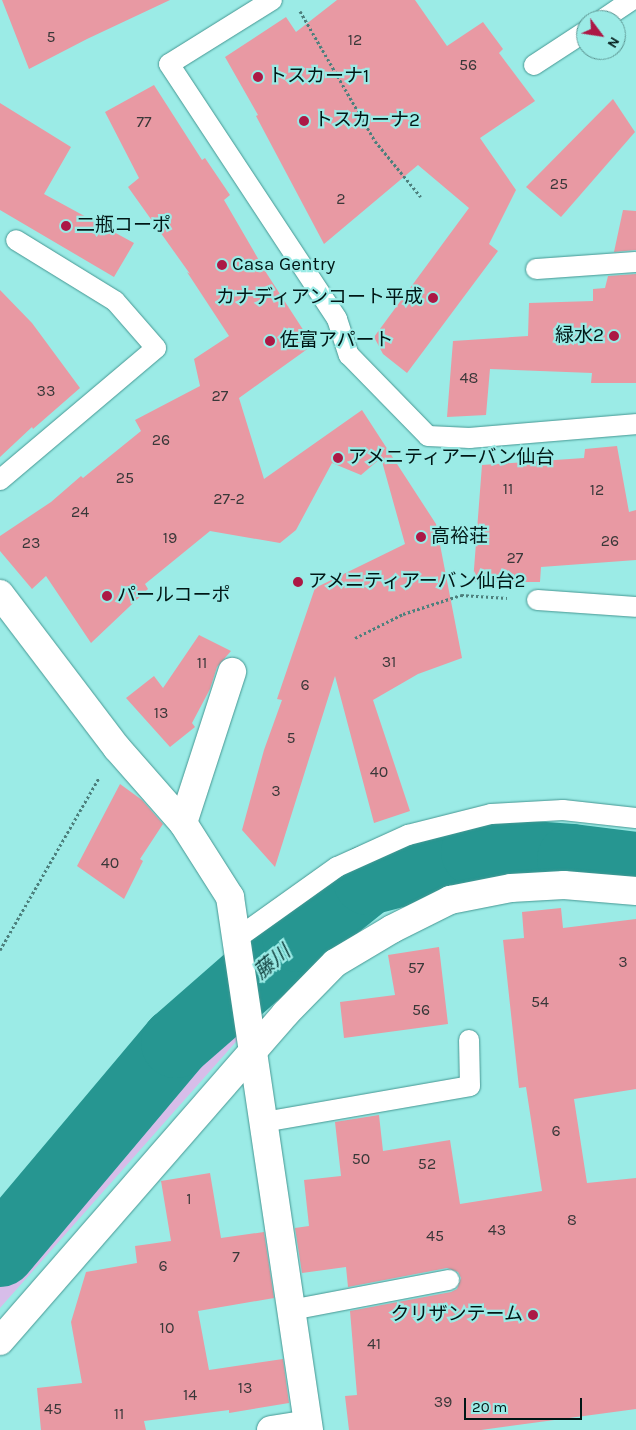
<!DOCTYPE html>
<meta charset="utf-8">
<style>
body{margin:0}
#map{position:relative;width:636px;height:1430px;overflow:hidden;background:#9bebe6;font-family:Karla,"Noto Sans JP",sans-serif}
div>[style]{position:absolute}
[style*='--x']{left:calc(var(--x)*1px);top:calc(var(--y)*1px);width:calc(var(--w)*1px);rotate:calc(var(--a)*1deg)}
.green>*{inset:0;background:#d7bde9}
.river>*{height:70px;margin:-35px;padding:0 35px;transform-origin:35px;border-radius:35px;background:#269691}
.building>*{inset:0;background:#e899a3}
.path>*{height:3px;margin-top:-1.5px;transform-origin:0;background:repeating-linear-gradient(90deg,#4d807d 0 2.5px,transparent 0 5px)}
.roads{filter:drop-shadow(0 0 1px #469793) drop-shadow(0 0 1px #469793)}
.service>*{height:20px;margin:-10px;padding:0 10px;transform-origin:10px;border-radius:10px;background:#fff}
.minor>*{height:28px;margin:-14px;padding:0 14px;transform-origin:14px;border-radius:14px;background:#fff}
.dots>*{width:14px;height:14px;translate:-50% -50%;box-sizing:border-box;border:2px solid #9bebe6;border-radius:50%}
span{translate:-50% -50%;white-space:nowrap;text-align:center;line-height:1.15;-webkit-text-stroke:4.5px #9bebe6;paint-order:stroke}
.number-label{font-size:16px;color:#3a3839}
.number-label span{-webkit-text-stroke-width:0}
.poi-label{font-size:19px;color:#001716}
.left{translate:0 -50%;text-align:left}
.right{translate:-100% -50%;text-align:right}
.water-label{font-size:20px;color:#11413f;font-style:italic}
.north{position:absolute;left:576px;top:10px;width:50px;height:50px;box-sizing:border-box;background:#9bebe6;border:1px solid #5d9693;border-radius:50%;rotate:121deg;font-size:14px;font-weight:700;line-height:20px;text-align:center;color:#001716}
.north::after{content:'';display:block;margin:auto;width:18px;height:22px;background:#ac1845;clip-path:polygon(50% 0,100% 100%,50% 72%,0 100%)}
.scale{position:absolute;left:464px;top:1398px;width:118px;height:22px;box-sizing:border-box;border:2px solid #001716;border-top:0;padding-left:6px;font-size:15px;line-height:18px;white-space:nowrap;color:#001716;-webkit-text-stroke:4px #9bebe6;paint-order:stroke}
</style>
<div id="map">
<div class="green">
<i style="clip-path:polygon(234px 1000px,242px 1035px,0 1308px,0 1266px)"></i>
</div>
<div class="river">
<i style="--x:0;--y:1252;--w:273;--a:-49.9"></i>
<i style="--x:176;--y:1043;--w:161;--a:-41.2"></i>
<i style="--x:297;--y:937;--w:91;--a:-38.8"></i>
<i style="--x:368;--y:880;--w:112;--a:-14.5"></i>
<i style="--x:476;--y:852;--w:96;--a:4.2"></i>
<i style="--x:572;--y:859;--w:64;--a:7.1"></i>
</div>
<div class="building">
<i style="clip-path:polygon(2px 0,170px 0,87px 39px,29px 69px)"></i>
<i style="clip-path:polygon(337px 0,415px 0,447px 46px,483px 22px,503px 49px,499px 53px,535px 101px,480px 138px,516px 190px,489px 244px,498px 251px,407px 373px,383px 354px,374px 337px,469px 208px,418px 165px,324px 244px,256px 116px,258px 115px,225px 57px,286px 17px,296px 32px)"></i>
<i style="clip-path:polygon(154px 85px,202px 160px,205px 158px,230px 195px,224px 200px,267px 274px,313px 345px,239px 398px,264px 479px,362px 410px,436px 524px,462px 658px,418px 674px,373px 700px,410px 811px,374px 823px,335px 676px,275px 867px,242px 830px,264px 750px,282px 700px,277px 699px,315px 588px,405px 544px,381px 458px,361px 475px,332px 463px,296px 530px,280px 543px,210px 531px,145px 584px,148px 589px,91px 643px,46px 576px,32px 589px,0 551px,0 536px,51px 502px,81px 476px,83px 478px,141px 431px,135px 420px,200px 386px,194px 359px,229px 336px,187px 272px,190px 274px,128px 187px,139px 178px,105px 112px)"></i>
<i style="clip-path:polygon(613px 99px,635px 132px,561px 217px,526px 187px)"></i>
<i style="clip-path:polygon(0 103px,71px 147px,44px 194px,134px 243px,114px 277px,0 210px)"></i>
<i style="clip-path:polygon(623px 210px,636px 211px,636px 250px,614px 252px)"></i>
<i style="clip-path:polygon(636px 274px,636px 383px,591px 383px,592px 373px,490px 369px,486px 415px,447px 417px,453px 341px,528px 336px,529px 303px,593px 301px,593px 289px,605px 288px,608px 276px)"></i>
<i style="clip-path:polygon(0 290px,32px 323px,80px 388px,33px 429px,32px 427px,0 457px)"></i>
<i style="clip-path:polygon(617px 446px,629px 512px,636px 510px,636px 560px,541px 567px,540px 582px,473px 582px,482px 465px,584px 458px,585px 449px)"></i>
<i style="clip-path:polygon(199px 635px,231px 651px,217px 667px,210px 689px,192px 723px,195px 727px,170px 747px,126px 698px,154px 676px,163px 688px)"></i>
<i style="clip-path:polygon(120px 784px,142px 800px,163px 824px,140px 859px,143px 861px,124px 899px,77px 866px)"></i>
<i style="clip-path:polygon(561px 908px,563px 928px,636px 919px,636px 1089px,574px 1099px,587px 1183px,636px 1178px,636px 1409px,481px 1430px,349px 1430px,345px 1396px,357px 1395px,350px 1311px,451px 1292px,457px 1289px,461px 1278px,458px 1272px,447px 1268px,348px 1287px,346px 1267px,302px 1273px,295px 1228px,309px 1226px,304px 1180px,341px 1176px,335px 1122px,379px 1115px,383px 1151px,450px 1140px,460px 1204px,542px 1191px,526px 1087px,519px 1088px,503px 940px,524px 938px,522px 912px)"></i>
<i style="clip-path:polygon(439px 947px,448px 1024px,344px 1038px,340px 1002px,395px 995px,388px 955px)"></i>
<i style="clip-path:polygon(210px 1173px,221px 1238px,264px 1232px,274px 1298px,198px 1311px,209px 1370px,283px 1359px,289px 1403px,229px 1413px,229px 1410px,144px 1421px,146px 1430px,41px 1430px,37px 1388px,82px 1383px,71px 1322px,86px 1272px,137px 1263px,135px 1246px,171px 1241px,161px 1181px)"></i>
</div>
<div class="path">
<i style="--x:300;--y:11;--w:150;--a:60"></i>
<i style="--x:375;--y:141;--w:72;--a:50.6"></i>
<i style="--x:355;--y:638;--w:54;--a:-26.6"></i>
<i style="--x:403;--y:614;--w:61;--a:-18.1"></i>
<i style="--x:461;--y:595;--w:46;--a:3.7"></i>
<i style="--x:0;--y:950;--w:198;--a:-60.1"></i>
</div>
<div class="roads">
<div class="service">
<i style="--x:272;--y:0;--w:121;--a:148.1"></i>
<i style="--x:169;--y:64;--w:305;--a:56.6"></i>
<i style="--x:337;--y:319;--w:38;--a:72"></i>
<i style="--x:349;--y:355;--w:113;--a:45.7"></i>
<i style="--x:428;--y:436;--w:42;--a:2.7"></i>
<i style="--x:470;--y:438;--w:167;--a:-4.8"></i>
<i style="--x:602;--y:20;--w:36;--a:-34"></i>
<i style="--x:534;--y:65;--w:62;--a:-33.2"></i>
<i style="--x:536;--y:269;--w:100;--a:-4"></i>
<i style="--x:0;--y:480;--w:204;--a:-40.2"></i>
<i style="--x:156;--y:348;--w:62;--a:-131.1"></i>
<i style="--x:115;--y:301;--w:116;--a:-148.4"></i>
<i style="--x:537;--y:600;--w:99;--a:4"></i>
<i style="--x:236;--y:939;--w:124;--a:-35.5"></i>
<i style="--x:337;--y:867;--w:78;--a:-24.3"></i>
<i style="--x:408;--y:835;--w:86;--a:-14.2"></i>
<i style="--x:491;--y:814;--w:72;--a:-3.2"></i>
<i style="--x:563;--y:810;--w:73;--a:6.3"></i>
<i style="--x:264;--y:1122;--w:209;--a:-9.9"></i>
<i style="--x:470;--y:1086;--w:46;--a:-91.2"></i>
<i style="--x:291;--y:1310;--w:161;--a:-10.8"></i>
</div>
<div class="minor">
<i style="--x:0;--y:594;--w:193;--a:52.8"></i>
<i style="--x:117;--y:748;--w:100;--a:48.7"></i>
<i style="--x:183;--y:823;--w:88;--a:57.6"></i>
<i style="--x:230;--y:897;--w:539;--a:81.57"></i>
<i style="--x:183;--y:823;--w:159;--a:-72"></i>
<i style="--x:0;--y:1341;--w:434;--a:-48.9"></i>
<i style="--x:285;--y:1014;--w:71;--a:-45.6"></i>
<i style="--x:335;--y:963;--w:66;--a:-30.8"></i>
<i style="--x:392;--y:929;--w:65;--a:-26.6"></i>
<i style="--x:450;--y:900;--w:62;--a:-11.1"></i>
<i style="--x:511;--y:888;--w:53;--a:-3.2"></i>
<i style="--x:564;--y:885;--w:72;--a:4.8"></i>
<i style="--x:271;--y:1430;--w:37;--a:-9"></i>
</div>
</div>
<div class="dots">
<i style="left:258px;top:77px;background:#ac1845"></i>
<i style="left:304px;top:121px;background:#ac1845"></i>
<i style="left:66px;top:226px;background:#ac1845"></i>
<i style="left:222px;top:265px;background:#ac1845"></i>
<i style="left:433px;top:298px;background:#ac1845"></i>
<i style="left:614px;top:336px;background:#ac1845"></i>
<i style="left:270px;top:341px;background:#ac1845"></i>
<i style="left:338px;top:458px;background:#ac1845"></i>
<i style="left:421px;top:537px;background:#ac1845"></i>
<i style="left:298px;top:582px;background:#ac1845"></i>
<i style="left:107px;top:596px;background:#ac1845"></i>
<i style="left:533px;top:1315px;background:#ac1845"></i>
</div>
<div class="number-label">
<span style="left:51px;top:37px">5</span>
<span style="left:355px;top:40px">12</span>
<span style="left:468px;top:65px">56</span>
<span style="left:144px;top:122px">77</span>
<span style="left:559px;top:184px">25</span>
<span style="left:341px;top:199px">2</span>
<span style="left:469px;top:378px">48</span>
<span style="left:46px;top:391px">33</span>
<span style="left:220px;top:396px">27</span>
<span style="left:161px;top:440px">26</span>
<span style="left:125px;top:478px">25</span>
<span style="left:508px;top:489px">11</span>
<span style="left:597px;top:490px">12</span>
<span style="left:229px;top:499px">27-2</span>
<span style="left:80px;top:512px">24</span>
<span style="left:170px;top:538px">19</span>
<span style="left:610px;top:541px">26</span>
<span style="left:31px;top:543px">23</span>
<span style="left:515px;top:558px">27</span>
<span style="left:389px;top:662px">31</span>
<span style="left:202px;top:663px">11</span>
<span style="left:305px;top:685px">6</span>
<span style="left:161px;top:713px">13</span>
<span style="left:291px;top:738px">5</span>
<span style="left:379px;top:772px">40</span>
<span style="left:276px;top:791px">3</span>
<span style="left:110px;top:863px">40</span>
<span style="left:623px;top:962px">3</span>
<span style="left:416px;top:968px">57</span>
<span style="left:540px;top:1002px">54</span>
<span style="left:421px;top:1010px">56</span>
<span style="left:556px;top:1131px">6</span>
<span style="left:361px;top:1159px">50</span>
<span style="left:427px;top:1164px">52</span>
<span style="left:189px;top:1199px">1</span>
<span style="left:572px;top:1220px">8</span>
<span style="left:497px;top:1230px">43</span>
<span style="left:435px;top:1236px">45</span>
<span style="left:236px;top:1257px">7</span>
<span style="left:163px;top:1266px">6</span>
<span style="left:167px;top:1328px">10</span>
<span style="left:374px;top:1344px">41</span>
<span style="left:245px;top:1388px">13</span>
<span style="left:190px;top:1395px">14</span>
<span style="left:443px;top:1402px">39</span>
<span style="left:53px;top:1409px">45</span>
<span style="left:119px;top:1414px">11</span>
</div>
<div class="poi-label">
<span class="left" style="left:268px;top:77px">トスカーナ1</span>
<span class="left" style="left:314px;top:121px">トスカーナ2</span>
<span class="left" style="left:76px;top:226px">二瓶コーポ</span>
<span class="left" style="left:232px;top:265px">Casa Gentry</span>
<span class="right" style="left:423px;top:298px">カナディアンコート平成</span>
<span class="right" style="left:604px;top:336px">緑水2</span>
<span class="left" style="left:280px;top:341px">佐富アパート</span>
<span class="left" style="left:348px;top:458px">アメニティアーバン仙台</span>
<span class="left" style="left:431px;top:537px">高裕荘</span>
<span class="left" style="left:308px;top:582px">アメニティアーバン仙台2</span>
<span class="left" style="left:117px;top:596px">パールコーポ</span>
<span class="right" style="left:523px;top:1315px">クリザンテーム</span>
</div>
<div class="water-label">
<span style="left:272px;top:962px;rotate:-40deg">藤川</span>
</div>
<div class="north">N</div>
<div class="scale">20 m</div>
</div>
